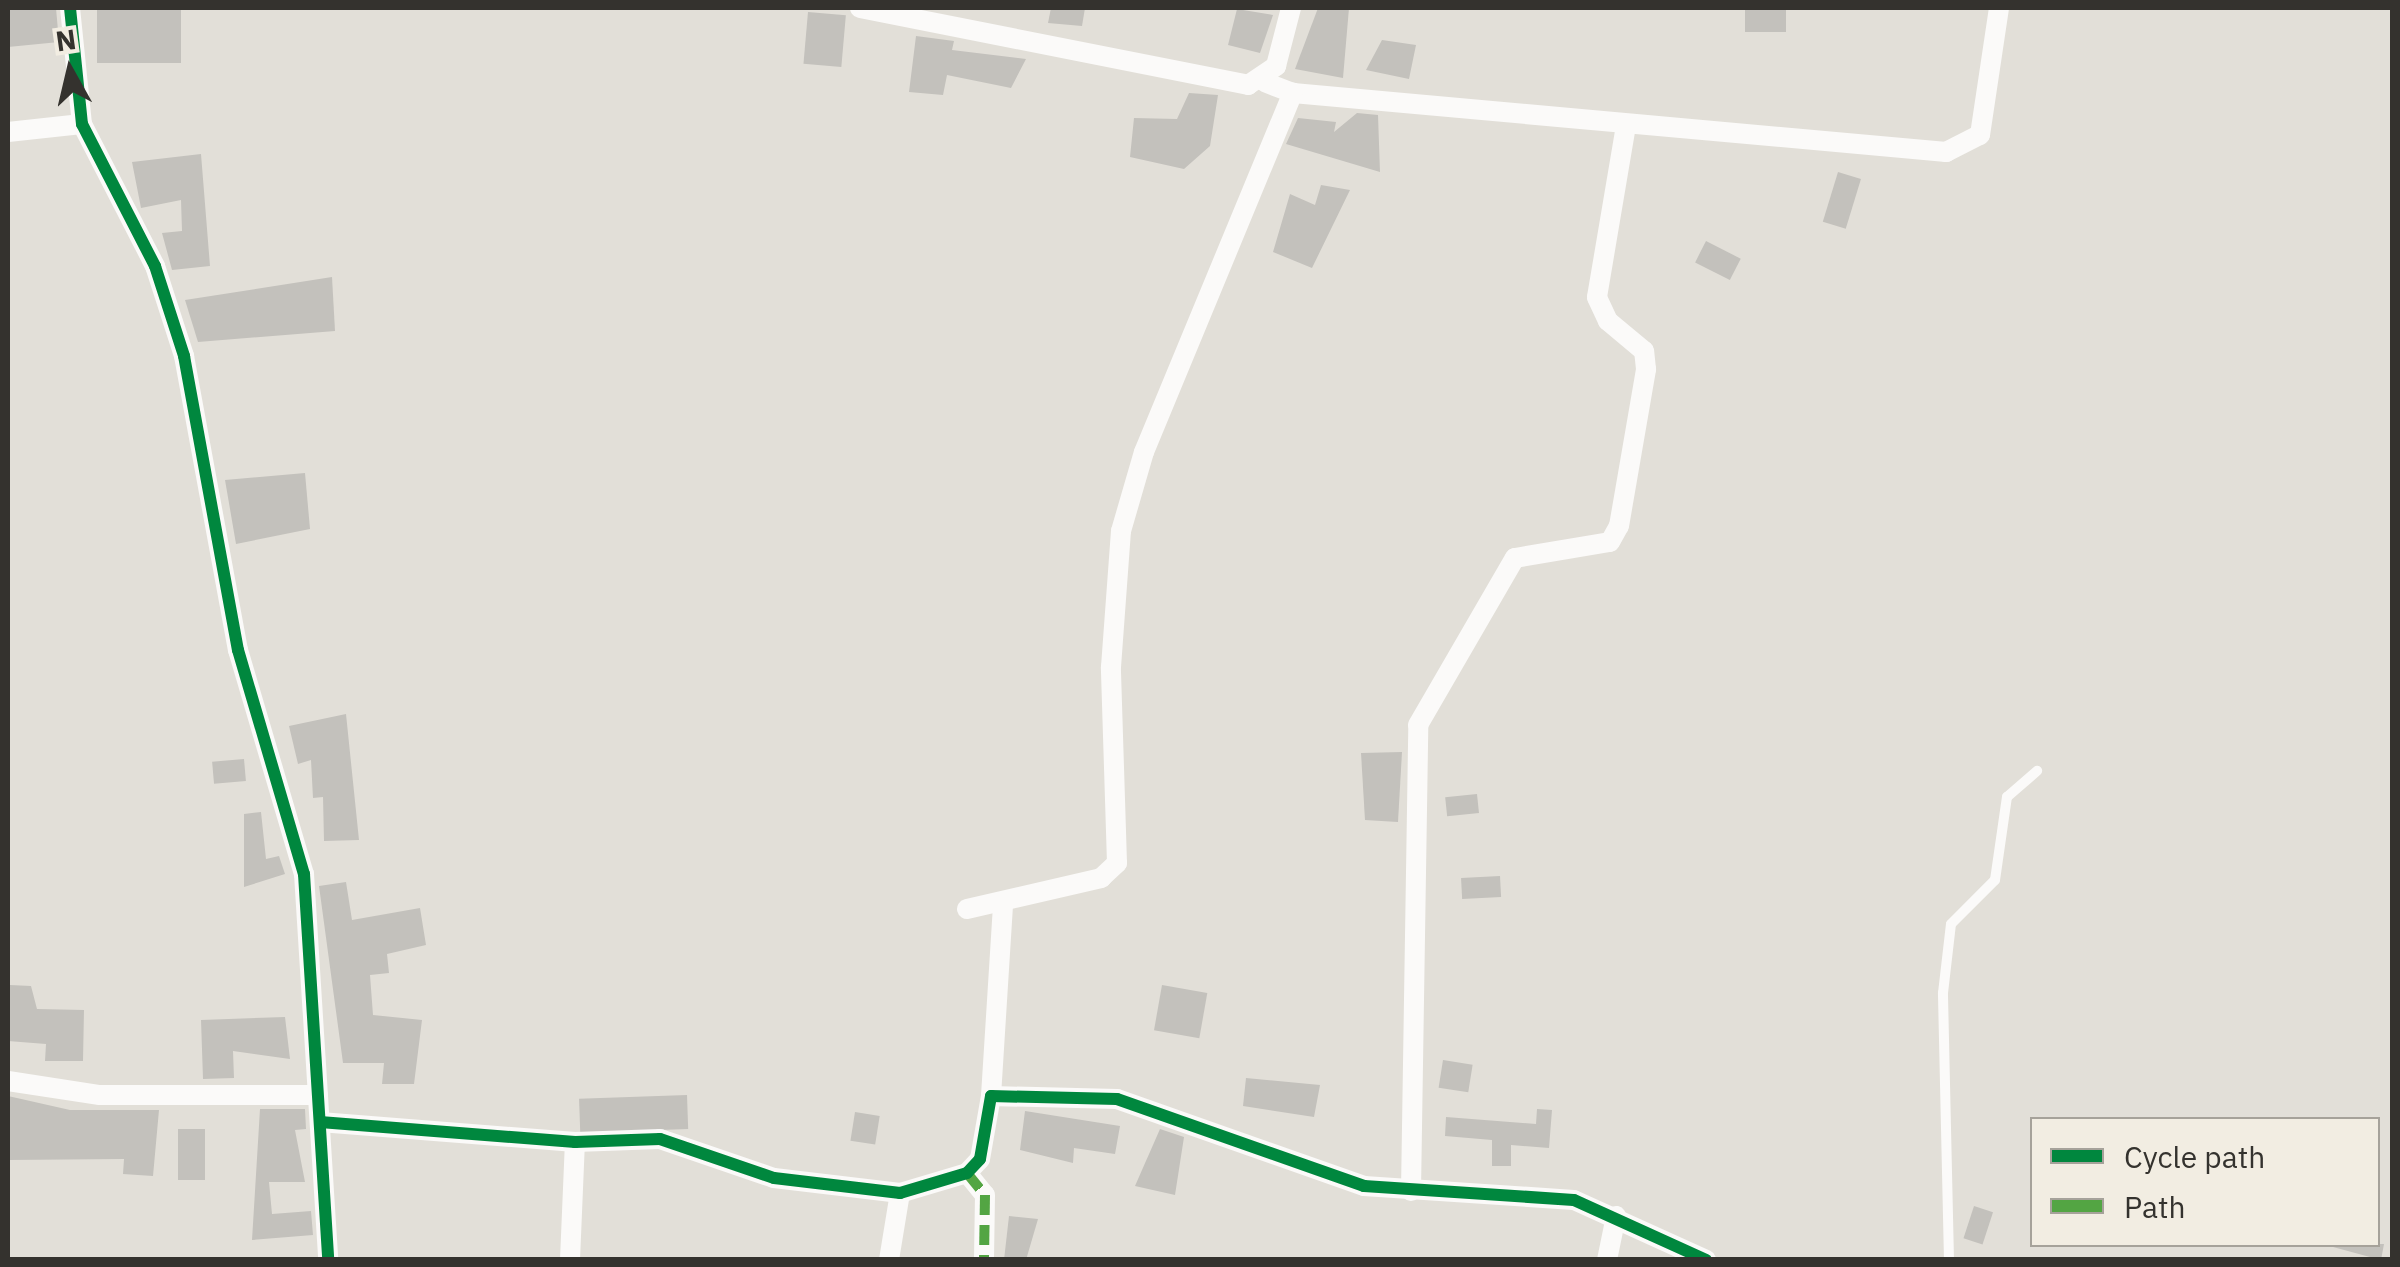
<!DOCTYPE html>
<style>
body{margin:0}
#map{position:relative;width:2400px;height:1267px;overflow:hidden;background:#e2dfd8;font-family:"IBM Plex Sans",sans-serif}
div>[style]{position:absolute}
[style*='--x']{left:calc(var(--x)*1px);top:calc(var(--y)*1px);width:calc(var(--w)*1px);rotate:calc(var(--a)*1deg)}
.building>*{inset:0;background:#c3c1bc;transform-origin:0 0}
.service>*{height:10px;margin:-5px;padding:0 5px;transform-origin:5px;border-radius:5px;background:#fbfaf9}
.minor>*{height:20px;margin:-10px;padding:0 10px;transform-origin:10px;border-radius:10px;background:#fbfaf9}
.quiet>*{height:10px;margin-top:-5px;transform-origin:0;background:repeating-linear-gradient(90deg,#53a543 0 20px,transparent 0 30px)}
.cycleway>*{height:12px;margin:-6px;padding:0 6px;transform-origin:6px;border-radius:6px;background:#00873e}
span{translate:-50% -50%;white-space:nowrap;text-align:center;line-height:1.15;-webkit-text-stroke:8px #f2ede2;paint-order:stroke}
.frame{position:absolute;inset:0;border:10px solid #34322e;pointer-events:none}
.legend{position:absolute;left:2030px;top:1117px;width:350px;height:130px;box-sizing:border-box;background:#f2ede2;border:2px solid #a6a29a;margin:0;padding:12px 18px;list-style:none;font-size:30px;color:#34322e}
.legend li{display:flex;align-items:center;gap:20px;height:50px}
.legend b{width:50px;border:2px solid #a6a29a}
.north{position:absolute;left:20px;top:20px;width:100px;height:100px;-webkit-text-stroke:8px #f2ede2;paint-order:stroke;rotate:352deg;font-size:28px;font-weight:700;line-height:40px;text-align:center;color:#34322e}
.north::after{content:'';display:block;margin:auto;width:35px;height:45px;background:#34322e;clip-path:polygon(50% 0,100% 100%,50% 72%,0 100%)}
</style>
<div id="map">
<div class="building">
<i style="clip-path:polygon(8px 8px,56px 8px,59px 42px,8px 47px)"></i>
<i style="left:97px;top:8px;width:84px;height:55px"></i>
<i style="clip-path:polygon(1051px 8px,1085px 8px,1082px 26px,1048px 23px)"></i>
<i style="clip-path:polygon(1318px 8px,1349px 8px,1343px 78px,1295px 69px)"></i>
<i style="left:1745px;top:8px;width:41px;height:24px"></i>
<i style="clip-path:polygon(1237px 9px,1273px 15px,1260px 53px,1228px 45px)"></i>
<i style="left:808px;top:12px;width:38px;height:52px;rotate:5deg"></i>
<i style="clip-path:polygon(916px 36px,954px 41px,952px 50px,1026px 59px,1011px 88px,947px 75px,943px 95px,909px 92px)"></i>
<i style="clip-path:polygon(1382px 40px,1416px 45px,1409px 79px,1366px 70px)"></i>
<i style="clip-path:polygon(1189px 93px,1218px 95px,1210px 146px,1184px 169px,1130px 157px,1134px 118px,1177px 119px)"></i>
<i style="clip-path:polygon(1357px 113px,1378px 115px,1380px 172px,1286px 144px,1298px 118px,1336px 122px,1334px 132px)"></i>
<i style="clip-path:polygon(201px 154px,210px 266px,172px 270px,162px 233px,182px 231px,181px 200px,141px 208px,132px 162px)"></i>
<i style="left:1838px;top:172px;width:24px;height:52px;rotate:17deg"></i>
<i style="clip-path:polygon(1321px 185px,1350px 190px,1312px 268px,1273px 252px,1290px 194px,1315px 205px)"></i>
<i style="left:1706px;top:241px;width:39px;height:24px;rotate:27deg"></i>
<i style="clip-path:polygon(332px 277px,335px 331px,198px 342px,185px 300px)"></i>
<i style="clip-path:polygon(305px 473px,310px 529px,236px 544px,225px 480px)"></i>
<i style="clip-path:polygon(346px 714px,359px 840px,324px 841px,323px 797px,313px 798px,311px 760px,298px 764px,289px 726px)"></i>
<i style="clip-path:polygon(1402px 752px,1398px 822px,1365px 820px,1361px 753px)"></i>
<i style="left:244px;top:759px;width:22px;height:32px;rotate:85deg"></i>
<i style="left:1477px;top:794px;width:19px;height:32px;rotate:84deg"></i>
<i style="clip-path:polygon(261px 812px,266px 859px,279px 856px,285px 874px,244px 887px,244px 814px)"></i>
<i style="left:1500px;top:876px;width:21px;height:39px;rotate:87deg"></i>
<i style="clip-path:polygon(346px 882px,352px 920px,420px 908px,426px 945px,387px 954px,389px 973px,370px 975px,373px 1015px,422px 1020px,414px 1084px,382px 1084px,384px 1063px,343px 1063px,319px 886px)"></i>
<i style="clip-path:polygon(10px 985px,31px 986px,37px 1009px,84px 1010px,83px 1061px,45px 1061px,46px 1044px,8px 1041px)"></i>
<i style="left:1162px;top:985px;width:46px;height:46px;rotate:10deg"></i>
<i style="clip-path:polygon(285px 1017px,290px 1059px,233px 1051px,234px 1078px,203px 1079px,201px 1020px)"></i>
<i style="left:1443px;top:1060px;width:30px;height:28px;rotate:9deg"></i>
<i style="clip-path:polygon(1246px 1078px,1320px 1085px,1314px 1117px,1243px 1106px)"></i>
<i style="left:687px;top:1095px;width:34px;height:108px;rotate:88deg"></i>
<i style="clip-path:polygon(8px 1096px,70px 1110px,159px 1110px,153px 1176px,123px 1174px,124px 1159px,8px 1160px)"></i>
<i style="clip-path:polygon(260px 1109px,305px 1109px,306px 1129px,295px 1130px,305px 1182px,269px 1182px,272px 1214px,311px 1211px,313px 1235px,252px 1240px)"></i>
<i style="clip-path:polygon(1537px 1109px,1552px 1110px,1549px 1148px,1511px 1145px,1511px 1166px,1492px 1166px,1492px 1140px,1445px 1136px,1446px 1117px,1536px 1124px)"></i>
<i style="clip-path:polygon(1025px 1111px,1120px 1126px,1115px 1154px,1074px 1148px,1073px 1163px,1020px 1150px)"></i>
<i style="left:855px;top:1112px;width:25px;height:29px;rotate:9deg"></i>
<i style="left:178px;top:1129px;width:27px;height:51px"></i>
<i style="clip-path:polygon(1160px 1129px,1184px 1137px,1175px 1195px,1135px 1186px)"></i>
<i style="left:1974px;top:1206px;width:20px;height:34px;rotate:18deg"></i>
<i style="clip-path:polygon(1009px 1216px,1038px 1219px,1026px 1260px,1004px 1260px)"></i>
<i style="clip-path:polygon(2322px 1244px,2384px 1244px,2381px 1260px)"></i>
</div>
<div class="service">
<i style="--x:1949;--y:1260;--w:267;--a:-91.3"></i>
<i style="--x:1943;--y:993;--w:69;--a:-83.4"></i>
<i style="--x:1951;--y:924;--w:62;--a:-45"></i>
<i style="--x:1995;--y:880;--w:84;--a:-81.8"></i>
<i style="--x:2007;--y:797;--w:40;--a:-41"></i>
</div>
<div class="minor">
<i style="--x:70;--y:8;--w:117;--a:84.1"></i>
<i style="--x:82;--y:124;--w:160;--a:62.8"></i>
<i style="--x:155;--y:266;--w:95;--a:72.1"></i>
<i style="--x:184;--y:356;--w:299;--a:79.6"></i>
<i style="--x:238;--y:650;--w:234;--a:73.6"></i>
<i style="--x:304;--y:874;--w:387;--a:86.4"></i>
<i style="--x:860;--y:8;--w:396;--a:11.2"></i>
<i style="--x:1248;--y:85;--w:34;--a:-34"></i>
<i style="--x:1276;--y:66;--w:60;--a:-75.5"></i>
<i style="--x:1293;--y:93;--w:656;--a:5.16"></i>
<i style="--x:1946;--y:152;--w:38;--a:-27"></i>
<i style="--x:1980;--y:135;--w:128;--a:-81.5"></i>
<i style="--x:8;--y:132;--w:74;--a:-6.2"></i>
<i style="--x:967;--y:909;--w:138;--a:-13"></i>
<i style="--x:1101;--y:878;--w:22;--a:-43"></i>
<i style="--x:1117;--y:863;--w:196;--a:-91.8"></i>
<i style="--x:1111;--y:667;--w:136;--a:-85.8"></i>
<i style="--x:1121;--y:531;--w:82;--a:-73.8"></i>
<i style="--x:1144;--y:452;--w:389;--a:-67.5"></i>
<i style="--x:1293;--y:93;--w:30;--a:-159"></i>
<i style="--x:8;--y:1081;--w:93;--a:8.7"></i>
<i style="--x:100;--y:1095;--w:218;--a:0"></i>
<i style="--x:991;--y:1096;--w:193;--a:-86.4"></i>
<i style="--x:320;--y:1122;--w:256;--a:4.5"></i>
<i style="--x:575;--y:1142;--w:85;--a:-2"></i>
<i style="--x:660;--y:1139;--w:120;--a:18.9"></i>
<i style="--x:774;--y:1178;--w:127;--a:6.8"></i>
<i style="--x:900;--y:1193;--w:70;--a:-16.6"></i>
<i style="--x:967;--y:1173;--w:19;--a:-47"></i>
<i style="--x:980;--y:1159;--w:64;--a:-80.1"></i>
<i style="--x:991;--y:1096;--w:126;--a:1.4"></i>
<i style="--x:1117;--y:1099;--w:262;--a:19.4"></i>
<i style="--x:1364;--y:1186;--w:210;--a:3.8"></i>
<i style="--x:1574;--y:1200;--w:145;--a:24.4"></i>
<i style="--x:967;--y:1173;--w:28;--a:51"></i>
<i style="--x:985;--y:1195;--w:65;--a:90.9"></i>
<i style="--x:1411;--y:1191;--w:466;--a:-89.1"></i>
<i style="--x:1418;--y:725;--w:193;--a:-59.9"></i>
<i style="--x:1515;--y:558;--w:96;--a:-9.6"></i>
<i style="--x:1610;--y:542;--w:18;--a:-61"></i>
<i style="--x:1619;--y:526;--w:159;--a:-80.2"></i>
<i style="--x:1646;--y:369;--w:18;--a:-96"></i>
<i style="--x:1644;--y:351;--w:47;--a:-140.2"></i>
<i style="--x:1608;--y:321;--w:26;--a:-115"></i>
<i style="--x:1597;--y:297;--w:174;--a:-80.4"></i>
<i style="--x:570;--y:1260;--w:118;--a:-87.6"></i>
<i style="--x:889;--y:1260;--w:68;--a:-80.7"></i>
<i style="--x:1607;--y:1260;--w:45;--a:-78.4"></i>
</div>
<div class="quiet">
<i style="--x:967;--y:1173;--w:28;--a:51"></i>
<i style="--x:985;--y:1195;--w:65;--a:90.9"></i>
</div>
<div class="cycleway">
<i style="--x:70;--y:8;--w:117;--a:84.1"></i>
<i style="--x:82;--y:124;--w:160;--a:62.8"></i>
<i style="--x:155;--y:266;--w:95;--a:72.1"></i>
<i style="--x:184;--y:356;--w:299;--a:79.6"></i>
<i style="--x:238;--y:650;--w:234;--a:73.6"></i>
<i style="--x:304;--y:874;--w:387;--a:86.4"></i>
<i style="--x:320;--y:1122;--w:256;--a:4.5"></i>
<i style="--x:575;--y:1142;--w:85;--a:-2"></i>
<i style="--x:660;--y:1139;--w:120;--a:18.9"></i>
<i style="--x:774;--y:1178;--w:127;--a:6.8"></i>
<i style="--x:900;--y:1193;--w:70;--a:-16.6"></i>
<i style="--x:967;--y:1173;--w:19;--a:-47"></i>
<i style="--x:980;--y:1159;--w:64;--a:-80.1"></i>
<i style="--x:991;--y:1096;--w:126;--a:1.4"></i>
<i style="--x:1117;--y:1099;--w:262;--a:19.4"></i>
<i style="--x:1364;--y:1186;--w:210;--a:3.8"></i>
<i style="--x:1574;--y:1200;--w:145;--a:24.4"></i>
</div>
<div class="frame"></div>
<ul class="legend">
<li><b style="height:12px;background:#00873e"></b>Cycle path</li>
<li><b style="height:12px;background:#53a543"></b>Path</li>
</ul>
<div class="north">N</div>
</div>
